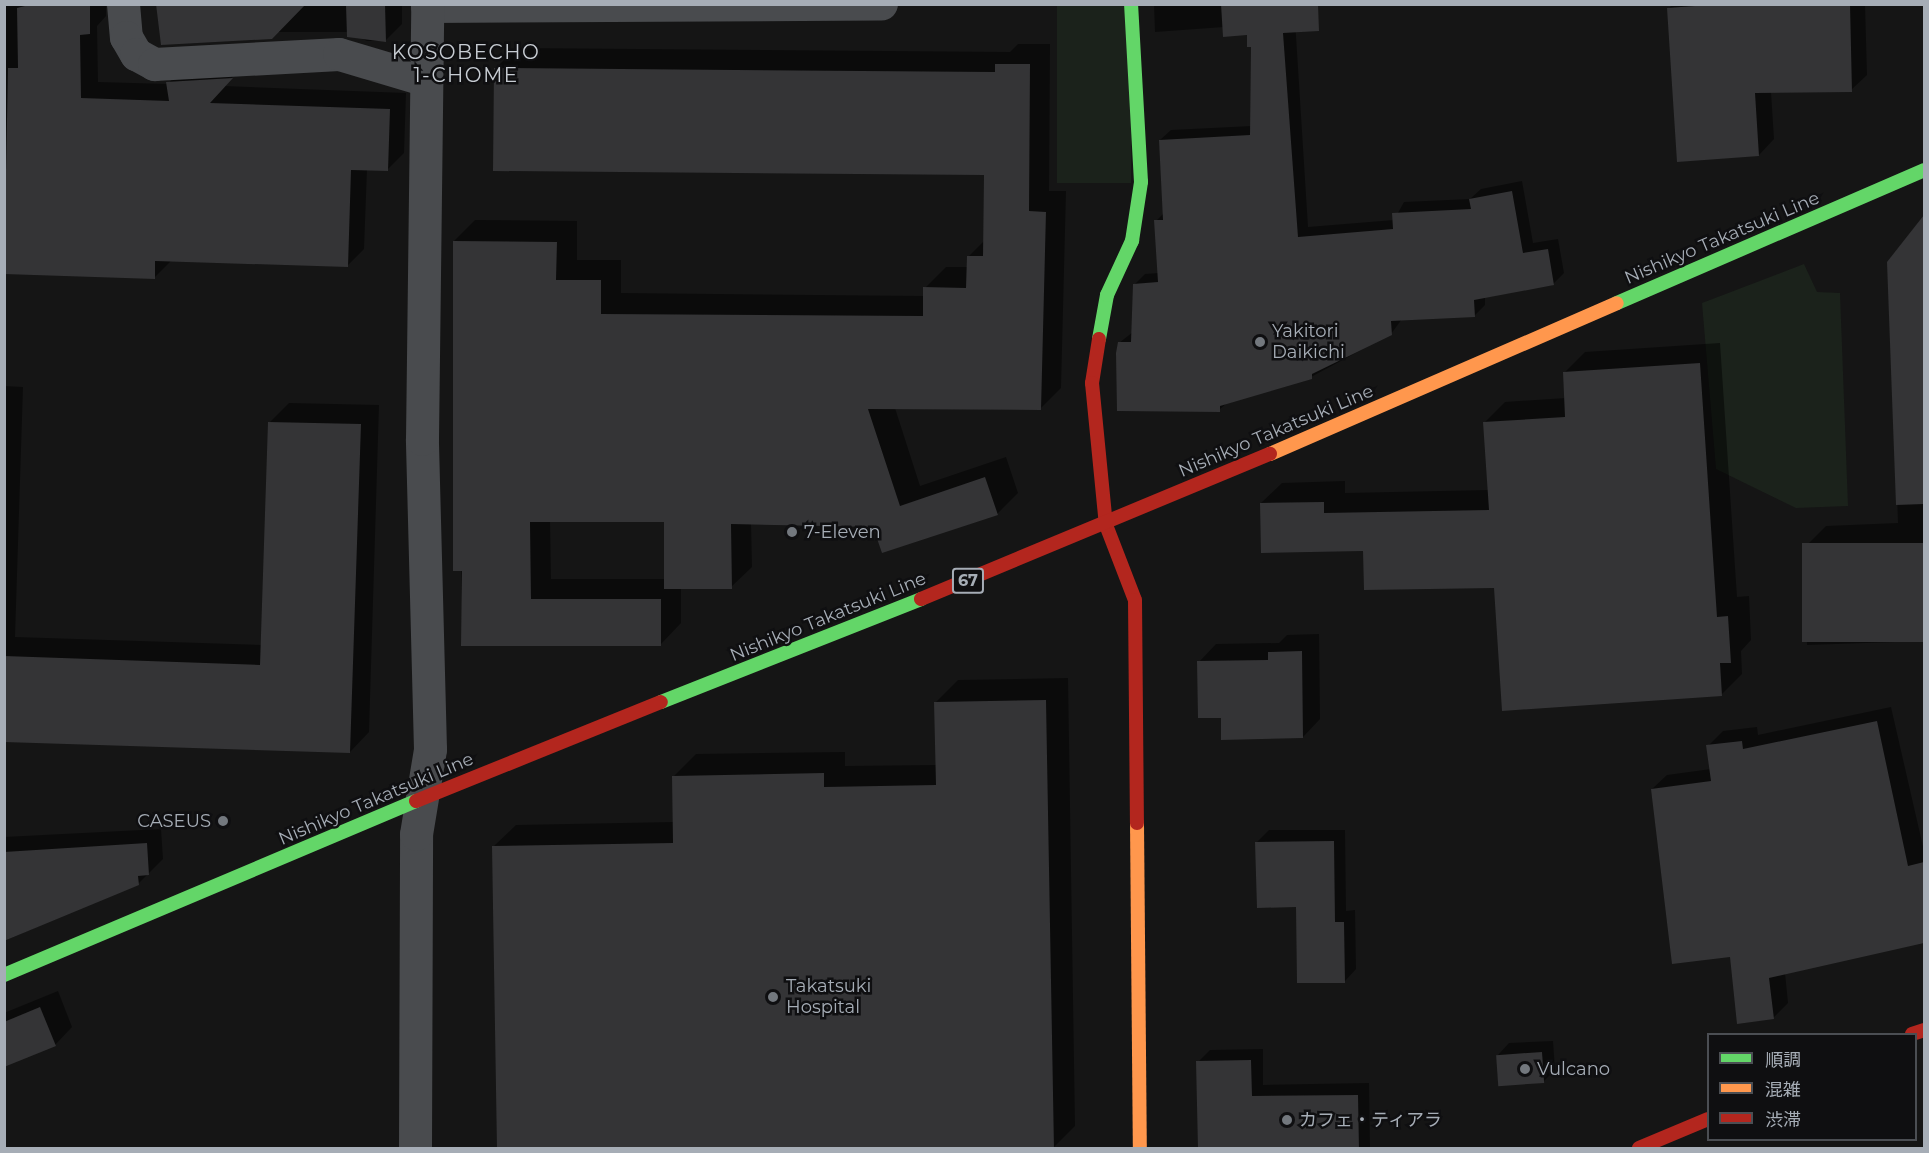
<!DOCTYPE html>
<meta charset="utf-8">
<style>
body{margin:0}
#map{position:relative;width:1929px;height:1153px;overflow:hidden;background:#151515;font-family:Montserrat,"Noto Sans JP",sans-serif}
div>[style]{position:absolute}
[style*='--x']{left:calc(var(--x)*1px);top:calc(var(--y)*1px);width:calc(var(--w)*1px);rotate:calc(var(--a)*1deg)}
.green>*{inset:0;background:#1b221b;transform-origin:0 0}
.shadow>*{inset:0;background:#0007}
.building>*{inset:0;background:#343436;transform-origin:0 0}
.street>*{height:33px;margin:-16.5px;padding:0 16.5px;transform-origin:16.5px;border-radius:16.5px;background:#494b4e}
.fast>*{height:14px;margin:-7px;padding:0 7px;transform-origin:7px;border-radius:7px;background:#63d668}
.slow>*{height:14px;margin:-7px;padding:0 7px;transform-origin:7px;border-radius:7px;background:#ff974d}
.jam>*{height:14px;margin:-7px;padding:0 7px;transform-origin:7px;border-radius:7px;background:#b3261e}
.dots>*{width:16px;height:16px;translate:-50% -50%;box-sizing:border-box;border:3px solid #0f0f11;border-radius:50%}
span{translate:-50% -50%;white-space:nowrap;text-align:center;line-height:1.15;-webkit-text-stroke:5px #0f0f11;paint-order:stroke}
.shield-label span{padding:2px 4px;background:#0f0f11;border:2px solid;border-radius:4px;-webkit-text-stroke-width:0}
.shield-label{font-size:16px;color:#a6adb6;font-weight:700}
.street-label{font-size:18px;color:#a6adb6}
.poi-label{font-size:18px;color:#a6adb6}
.left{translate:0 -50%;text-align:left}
.right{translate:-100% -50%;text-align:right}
.neighbourhood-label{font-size:20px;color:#c7ccd2;letter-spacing:1.5px}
.frame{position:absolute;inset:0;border:6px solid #a6adb6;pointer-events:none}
.legend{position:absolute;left:1707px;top:1033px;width:210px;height:108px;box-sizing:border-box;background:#0f0f11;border:2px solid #4b4e53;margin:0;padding:8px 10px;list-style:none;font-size:18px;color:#a6adb6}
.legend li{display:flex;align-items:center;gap:12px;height:30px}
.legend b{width:30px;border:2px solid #4b4e53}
</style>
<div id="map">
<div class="green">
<i style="left:1057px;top:5px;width:74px;height:178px"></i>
<i style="clip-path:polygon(1804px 264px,1817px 292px,1840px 293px,1848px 506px,1796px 508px,1716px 469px,1702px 303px)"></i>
</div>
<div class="shadow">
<i style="clip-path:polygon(4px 4px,106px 4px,106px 16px,97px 26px,98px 82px,168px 84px,184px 66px,247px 62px,224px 86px,406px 93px,404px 153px,387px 170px,367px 169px,364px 249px,347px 266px,172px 260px,154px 278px,4px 272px)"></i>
<i style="clip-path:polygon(157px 4px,402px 4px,402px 24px,385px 41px,367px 41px,347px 32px,278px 32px)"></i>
<i style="clip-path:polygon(1154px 4px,1294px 4px,1308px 227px,1394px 220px,1404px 202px,1470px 199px,1481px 189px,1522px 181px,1533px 243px,1558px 239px,1564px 273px,1553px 284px,1485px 296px,1485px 305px,1474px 316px,1402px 319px,1391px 334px,1311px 377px,1228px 402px,1219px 410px,1119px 343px,1133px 332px,1134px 285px,1145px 274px,1159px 273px,1156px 221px,1164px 213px,1160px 140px,1171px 130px,1252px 126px,1253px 45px,1248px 34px,1224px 27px,1155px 32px)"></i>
<i style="clip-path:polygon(1673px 4px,1865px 4px,1867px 75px,1851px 90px,1771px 92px,1774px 139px,1759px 155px,1668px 9px)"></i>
<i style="clip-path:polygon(evenodd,1018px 44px,1050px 44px,1049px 191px,1066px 191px,1061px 388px,1040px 409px,895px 408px,920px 486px,1006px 457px,1018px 493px,997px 514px,874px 526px,751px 523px,752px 567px,731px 587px,681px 587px,681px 623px,661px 644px,463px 644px,454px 241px,475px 220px,577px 221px,577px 260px,621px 260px,621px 293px,925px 296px,925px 288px,946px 267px,968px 267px,968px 257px,985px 240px,986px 174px,495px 69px,516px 48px,1010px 52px,1018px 44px,550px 520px,665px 520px,666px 579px,551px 579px,550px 520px)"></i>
<i style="clip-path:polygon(1924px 221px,1924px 641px,1807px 645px,1804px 548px,1826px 526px,1898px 523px,1889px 263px)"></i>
<i style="clip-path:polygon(1720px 343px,1737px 597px,1749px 596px,1751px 640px,1741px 651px,1742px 674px,1721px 695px,1495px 587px,1365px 549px,1261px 503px,1282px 483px,1345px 481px,1345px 493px,1489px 490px,1484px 423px,1505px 402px,1566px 398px,1564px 373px,1585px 352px)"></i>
<i style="clip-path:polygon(4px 386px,23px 387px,15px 637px,262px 645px,270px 422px,289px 403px,379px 405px,369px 732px,350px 752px,4px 740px)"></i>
<i style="clip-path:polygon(1319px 634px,1320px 719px,1303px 737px,1199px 662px,1216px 644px,1279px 643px,1287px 635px)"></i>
<i style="clip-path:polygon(1068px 678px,1075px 1126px,1053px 1148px,494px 846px,516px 825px,674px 822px,674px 776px,696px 754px,845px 752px,845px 766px,937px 765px,936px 702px,958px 680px)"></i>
<i style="clip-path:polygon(1891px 707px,1924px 851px,1924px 941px,1785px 973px,1788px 1003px,1773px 1018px,1731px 955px,1652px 789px,1667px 775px,1711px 769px,1708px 746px,1723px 731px,1757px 727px,1758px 735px)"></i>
<i style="clip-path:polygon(161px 829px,163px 859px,138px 884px,4px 941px,4px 837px)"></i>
<i style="clip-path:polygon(1269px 830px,1345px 830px,1346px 911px,1355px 910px,1356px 969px,1345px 981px,1257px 842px)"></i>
<i style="clip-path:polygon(58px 991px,72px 1027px,55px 1045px,4px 1065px,4px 1013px)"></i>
<i style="clip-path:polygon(1553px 1041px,1555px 1070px,1543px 1082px,1498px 1055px,1509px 1043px)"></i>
<i style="clip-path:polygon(1263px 1049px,1263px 1085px,1369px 1083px,1370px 1148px,1198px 1148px,1198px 1062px,1210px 1050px)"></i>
</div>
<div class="building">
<i style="clip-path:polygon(33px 4px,90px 4px,90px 34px,80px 35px,81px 98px,169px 101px,166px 82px,233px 78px,210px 103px,390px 109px,388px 171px,351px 170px,348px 267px,155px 261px,155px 279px,4px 274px,8px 68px,18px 68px,17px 8px)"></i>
<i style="clip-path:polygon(156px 4px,219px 6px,306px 4px,272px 39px,161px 45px)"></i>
<i style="clip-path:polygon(346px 4px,385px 4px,386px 42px,347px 37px)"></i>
<i style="clip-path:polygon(1221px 4px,1318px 4px,1319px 31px,1283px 33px,1298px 237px,1393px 229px,1392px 213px,1471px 209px,1469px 199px,1512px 191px,1523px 253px,1548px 249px,1554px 285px,1474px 300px,1475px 317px,1391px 321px,1392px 335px,1312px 374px,1312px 379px,1220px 406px,1220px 412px,1117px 411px,1116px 353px,1118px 342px,1131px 342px,1133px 284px,1158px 282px,1154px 220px,1163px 220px,1159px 140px,1250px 135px,1251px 47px,1247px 47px,1247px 35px,1223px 37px)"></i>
<i style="clip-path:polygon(1723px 4px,1850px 4px,1852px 92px,1755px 93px,1759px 156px,1677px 162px,1667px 8px)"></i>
<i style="clip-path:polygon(995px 64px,1030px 64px,1029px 211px,1046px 212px,1041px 410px,868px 409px,900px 506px,985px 477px,998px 515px,882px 553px,873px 527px,731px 524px,732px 589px,664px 589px,664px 522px,530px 522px,531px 599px,661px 599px,661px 646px,461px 646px,462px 571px,453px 571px,453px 241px,557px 242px,556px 280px,601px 280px,601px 314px,923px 316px,923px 287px,966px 288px,967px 256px,983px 256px,984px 175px,493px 171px,494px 68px,995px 72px)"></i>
<i style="clip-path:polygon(1924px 215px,1924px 504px,1896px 505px,1887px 262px)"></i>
<i style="clip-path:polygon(1700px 363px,1717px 617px,1728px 616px,1731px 663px,1720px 663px,1722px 696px,1502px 711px,1494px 588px,1364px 590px,1363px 551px,1261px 553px,1260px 503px,1324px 502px,1324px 513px,1489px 510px,1483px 422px,1565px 417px,1563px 372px)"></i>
<i style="clip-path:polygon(268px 422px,361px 424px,350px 753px,4px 742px,4px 656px,260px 665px)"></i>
<i style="left:1924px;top:543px;width:99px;height:122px;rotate:90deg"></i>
<i style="clip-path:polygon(1302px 651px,1303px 738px,1221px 740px,1221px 718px,1198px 718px,1197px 661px,1268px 660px,1268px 652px)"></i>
<i style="clip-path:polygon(1046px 700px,1054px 1149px,497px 1149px,492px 846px,673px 843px,672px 776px,824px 773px,824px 787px,936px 785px,934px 702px)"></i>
<i style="clip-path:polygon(1877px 721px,1908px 866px,1924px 862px,1924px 943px,1769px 978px,1774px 1019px,1737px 1024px,1730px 957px,1672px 964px,1651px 789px,1711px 781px,1706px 745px,1742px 741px,1743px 749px)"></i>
<i style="clip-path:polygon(1334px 841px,1335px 922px,1344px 922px,1345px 983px,1297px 983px,1296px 907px,1257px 908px,1255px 842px)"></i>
<i style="clip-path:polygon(147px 843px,149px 875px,138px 876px,139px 885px,4px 941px,4px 852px)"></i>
<i style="clip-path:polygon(40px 1007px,56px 1046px,4px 1067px,4px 1022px)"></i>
<i style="left:1542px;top:1052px;width:31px;height:46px;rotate:86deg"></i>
<i style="clip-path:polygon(1251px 1060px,1252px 1096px,1358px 1095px,1359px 1149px,1198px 1149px,1196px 1061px)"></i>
</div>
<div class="street">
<i style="--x:123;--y:4;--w:33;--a:85"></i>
<i style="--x:126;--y:37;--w:20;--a:60"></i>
<i style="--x:136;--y:54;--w:21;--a:29"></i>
<i style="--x:154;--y:64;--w:185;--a:-3.1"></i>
<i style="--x:339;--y:54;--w:91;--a:16.6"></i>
<i style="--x:427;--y:6;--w:454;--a:-0.3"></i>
<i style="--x:415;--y:1148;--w:314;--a:-89.8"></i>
<i style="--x:416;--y:834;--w:86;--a:-80.6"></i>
<i style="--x:430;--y:749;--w:310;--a:-91.5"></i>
<i style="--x:422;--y:439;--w:435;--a:-89.3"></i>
</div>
<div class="fast">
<i style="--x:1617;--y:303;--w:335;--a:-23.4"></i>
<i style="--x:1099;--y:339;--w:45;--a:-79.7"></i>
<i style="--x:1107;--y:295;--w:60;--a:-65.2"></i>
<i style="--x:1132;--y:241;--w:60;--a:-81.3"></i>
<i style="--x:1141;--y:182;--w:178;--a:-93.2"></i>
<i style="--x:661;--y:702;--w:280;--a:-21.6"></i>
<i style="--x:4;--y:975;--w:447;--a:-22.9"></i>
</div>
<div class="slow">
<i style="--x:1270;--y:454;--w:378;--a:-23.5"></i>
<i style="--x:1137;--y:823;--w:325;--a:89.5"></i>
</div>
<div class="jam">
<i style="--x:1099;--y:339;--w:45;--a:99"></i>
<i style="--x:1092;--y:383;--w:143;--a:84.4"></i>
<i style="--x:1106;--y:525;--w:80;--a:68.9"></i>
<i style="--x:1135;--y:600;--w:223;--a:89.5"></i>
<i style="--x:921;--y:599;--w:378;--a:-22.6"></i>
<i style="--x:416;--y:801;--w:264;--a:-22"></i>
<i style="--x:1912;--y:1034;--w:13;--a:-18"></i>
<i style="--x:1639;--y:1148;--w:75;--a:-22.8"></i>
</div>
<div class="dots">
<i style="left:1260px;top:342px;background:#73787e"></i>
<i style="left:792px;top:532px;background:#73787e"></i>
<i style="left:223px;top:821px;background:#73787e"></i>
<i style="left:773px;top:997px;background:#73787e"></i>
<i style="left:1525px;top:1069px;background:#73787e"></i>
<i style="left:1287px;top:1120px;background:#73787e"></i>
</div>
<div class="shield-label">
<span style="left:968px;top:581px">67</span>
</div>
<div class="street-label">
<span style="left:1722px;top:238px;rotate:-23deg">Nishikyo Takatsuki Line</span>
<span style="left:1276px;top:431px;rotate:-23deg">Nishikyo Takatsuki Line</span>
<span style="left:828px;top:617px;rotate:-22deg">Nishikyo Takatsuki Line</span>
<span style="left:376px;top:799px;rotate:-23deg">Nishikyo Takatsuki Line</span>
</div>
<div class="poi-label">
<span class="left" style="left:1272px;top:342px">Yakitori<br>Daikichi</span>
<span class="left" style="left:804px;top:532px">7-Eleven</span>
<span class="right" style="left:211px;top:821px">CASEUS</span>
<span class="left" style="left:786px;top:997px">Takatsuki<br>Hospital</span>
<span class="left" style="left:1537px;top:1069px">Vulcano</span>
<span class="left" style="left:1299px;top:1120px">カフェ・ティアラ</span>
</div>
<div class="neighbourhood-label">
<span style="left:466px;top:64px">KOSOBECHO<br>1-CHOME</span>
</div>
<div class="frame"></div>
<ul class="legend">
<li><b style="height:8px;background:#63d668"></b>順調</li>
<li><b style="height:8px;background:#ff974d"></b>混雑</li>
<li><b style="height:8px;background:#b3261e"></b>渋滞</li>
</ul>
</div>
